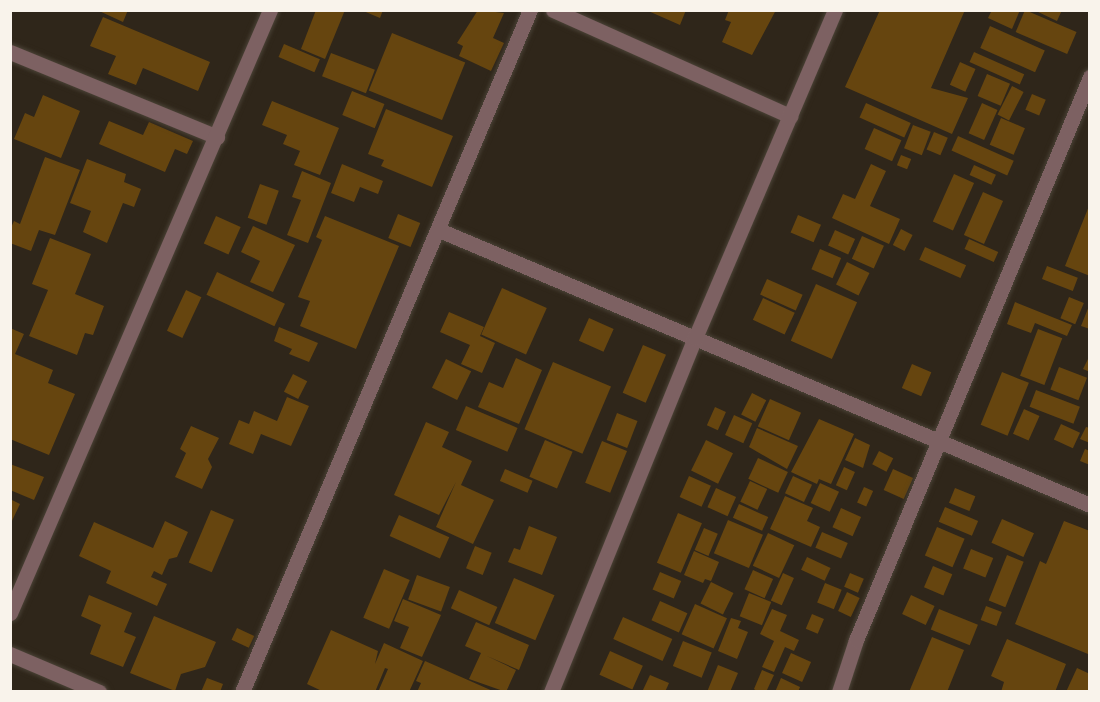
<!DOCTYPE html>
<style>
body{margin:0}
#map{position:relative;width:1100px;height:702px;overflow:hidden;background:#2f261a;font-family:"Asap Condensed",sans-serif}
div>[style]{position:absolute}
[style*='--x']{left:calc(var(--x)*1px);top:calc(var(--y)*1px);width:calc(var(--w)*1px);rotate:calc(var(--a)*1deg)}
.building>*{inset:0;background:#66450f;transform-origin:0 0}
.roads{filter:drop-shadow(0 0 2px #4b4337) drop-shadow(0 0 2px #4b4337)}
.street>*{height:15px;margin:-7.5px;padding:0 7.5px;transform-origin:7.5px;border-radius:7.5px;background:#7d6162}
span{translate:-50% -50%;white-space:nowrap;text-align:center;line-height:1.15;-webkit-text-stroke:5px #2f261a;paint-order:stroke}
.frame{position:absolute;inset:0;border:12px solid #f9f3eb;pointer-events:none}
</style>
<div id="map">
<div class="building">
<i style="clip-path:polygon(97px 10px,128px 10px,123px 22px)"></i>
<i style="clip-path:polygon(316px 10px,345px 10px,325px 59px,301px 49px)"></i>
<i style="clip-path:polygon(361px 10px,383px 10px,380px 18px)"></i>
<i style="clip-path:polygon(478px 10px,504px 13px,493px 38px,504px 43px,491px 71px,459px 56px,463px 46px,457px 43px)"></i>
<i style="clip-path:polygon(646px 10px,686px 10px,680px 25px)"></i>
<i style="clip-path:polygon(729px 10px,776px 10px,752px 55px,722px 42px,731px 22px,725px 20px)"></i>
<i style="clip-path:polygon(880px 10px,965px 10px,931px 88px,968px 98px,952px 134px,845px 87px)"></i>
<i style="clip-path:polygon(992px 10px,1020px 10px,1012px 29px,988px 18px)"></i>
<i style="left:1025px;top:10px;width:56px;height:24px;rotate:23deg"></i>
<i style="clip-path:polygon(1034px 10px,1062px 10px,1057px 21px)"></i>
<i style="clip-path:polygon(103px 17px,210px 62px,198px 91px,143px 68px,136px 85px,108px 74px,116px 56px,90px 46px)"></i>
<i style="left:990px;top:26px;width:60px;height:24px;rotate:24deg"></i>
<i style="left:392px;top:33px;width:79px;height:62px;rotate:22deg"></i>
<i style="left:284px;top:44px;width:39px;height:14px;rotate:23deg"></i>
<i style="left:974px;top:52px;width:55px;height:11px;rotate:24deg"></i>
<i style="left:331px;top:53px;width:47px;height:25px;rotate:21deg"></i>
<i style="left:960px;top:62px;width:17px;height:25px;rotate:24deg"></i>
<i style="left:987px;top:74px;width:25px;height:24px;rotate:23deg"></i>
<i style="left:1012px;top:86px;width:13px;height:32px;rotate:27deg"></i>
<i style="left:352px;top:91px;width:35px;height:26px;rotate:22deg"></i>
<i style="left:1032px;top:94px;width:15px;height:17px;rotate:23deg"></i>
<i style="clip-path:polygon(43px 95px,80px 111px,61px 158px,14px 139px,25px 113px,34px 117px)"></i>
<i style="clip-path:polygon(272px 101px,339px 128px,320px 175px,294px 165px,300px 151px,283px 144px,287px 135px,262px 125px)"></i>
<i style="left:866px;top:103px;width:49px;height:16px;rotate:24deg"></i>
<i style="left:982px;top:103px;width:17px;height:33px;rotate:24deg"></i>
<i style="clip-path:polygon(386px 109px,453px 136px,432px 187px,381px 166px,384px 160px,368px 154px)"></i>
<i style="left:1001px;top:118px;width:26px;height:29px;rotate:23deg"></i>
<i style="clip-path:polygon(109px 121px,143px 135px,149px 122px,193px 141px,187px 154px,175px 149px,165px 172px,99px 144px)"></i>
<i style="left:913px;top:125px;width:19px;height:25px;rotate:21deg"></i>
<i style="left:874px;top:128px;width:30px;height:23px;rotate:24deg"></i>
<i style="left:934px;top:132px;width:15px;height:19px;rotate:23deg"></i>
<i style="left:958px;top:136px;width:61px;height:16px;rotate:24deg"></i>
<i style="left:901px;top:155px;width:11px;height:11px;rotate:22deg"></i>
<i style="clip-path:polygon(45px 157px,80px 170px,55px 235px,39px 230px,31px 251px,10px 243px,10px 230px,14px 221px,20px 224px)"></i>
<i style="clip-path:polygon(87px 159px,126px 174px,124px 182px,141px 189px,134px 207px,123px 203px,107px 243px,83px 232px,91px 211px,70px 203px)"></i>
<i style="clip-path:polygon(342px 164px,383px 181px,378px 194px,360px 187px,354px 202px,331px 193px)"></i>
<i style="clip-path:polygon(871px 164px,886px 171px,870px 206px,900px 219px,889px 244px,832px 218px,843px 194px,855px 199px)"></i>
<i style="left:974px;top:165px;width:24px;height:11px;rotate:24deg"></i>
<i style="clip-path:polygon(302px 171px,331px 183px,308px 243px,287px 235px,301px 200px,292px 197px)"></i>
<i style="left:954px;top:174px;width:22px;height:52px;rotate:24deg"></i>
<i style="left:260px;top:184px;width:20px;height:36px;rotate:20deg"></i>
<i style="left:983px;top:192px;width:22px;height:47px;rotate:24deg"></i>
<i style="clip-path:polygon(1089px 206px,1090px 206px,1090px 276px,1065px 266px)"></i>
<i style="left:398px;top:214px;width:24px;height:26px;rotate:22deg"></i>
<i style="left:798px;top:215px;width:25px;height:19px;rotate:23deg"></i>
<i style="left:216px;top:216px;width:27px;height:30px;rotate:24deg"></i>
<i style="clip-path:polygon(325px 216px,399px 246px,356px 349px,300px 326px,310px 301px,298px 297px,322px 240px,316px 237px)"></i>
<i style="clip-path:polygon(253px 226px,295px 245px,273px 292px,250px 282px,260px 261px,241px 252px)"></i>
<i style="left:901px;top:229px;width:13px;height:18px;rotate:27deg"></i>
<i style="left:835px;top:230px;width:22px;height:17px;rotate:24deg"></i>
<i style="left:862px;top:236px;width:24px;height:25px;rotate:24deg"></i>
<i style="clip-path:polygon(50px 238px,91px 254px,75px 294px,104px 306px,93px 335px,85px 333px,77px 355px,29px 336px,48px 290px,32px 284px)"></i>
<i style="left:969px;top:239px;width:32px;height:11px;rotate:24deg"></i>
<i style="left:925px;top:247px;width:45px;height:14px;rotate:24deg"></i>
<i style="left:820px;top:249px;width:23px;height:22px;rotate:23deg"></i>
<i style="left:847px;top:262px;width:25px;height:25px;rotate:26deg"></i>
<i style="left:1047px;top:266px;width:33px;height:14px;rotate:21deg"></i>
<i style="left:217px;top:272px;width:75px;height:25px;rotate:25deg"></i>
<i style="left:767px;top:279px;width:39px;height:17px;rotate:24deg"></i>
<i style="left:816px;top:284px;width:45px;height:62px;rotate:24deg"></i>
<i style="left:502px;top:288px;width:49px;height:51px;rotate:24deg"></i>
<i style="left:186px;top:290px;width:17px;height:45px;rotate:25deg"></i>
<i style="left:1069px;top:297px;width:16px;height:23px;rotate:22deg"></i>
<i style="left:763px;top:298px;width:35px;height:24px;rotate:25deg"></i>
<i style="clip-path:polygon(1015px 302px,1072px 325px,1067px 336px,1035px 323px,1031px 333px,1007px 324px)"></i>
<i style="clip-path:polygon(1089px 306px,1090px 306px,1090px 329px,1081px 326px)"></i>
<i style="clip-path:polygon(449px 312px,484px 327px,480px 336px,495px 343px,482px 373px,461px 364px,470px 345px,440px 332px)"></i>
<i style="left:589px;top:318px;width:27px;height:25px;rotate:24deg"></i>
<i style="clip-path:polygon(279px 327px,318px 343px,309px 362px,289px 354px,292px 349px,274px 341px)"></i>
<i style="clip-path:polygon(10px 328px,24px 334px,15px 354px,53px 370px,48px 383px,75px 394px,49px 455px,10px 439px)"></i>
<i style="left:1038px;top:329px;width:26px;height:50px;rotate:21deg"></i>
<i style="left:643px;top:345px;width:25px;height:52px;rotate:23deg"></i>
<i style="clip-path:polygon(1090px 355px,1090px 372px,1083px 369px)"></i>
<i style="clip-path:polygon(516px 358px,542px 370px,519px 424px,478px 407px,489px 382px,503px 388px)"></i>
<i style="left:446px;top:359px;width:28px;height:32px;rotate:26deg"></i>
<i style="left:553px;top:362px;width:63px;height:73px;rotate:23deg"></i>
<i style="left:912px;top:364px;width:21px;height:26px;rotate:23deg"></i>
<i style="left:1059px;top:367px;width:30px;height:24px;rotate:21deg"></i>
<i style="left:1002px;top:372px;width:29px;height:57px;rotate:22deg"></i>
<i style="left:293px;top:374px;width:16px;height:20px;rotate:27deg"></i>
<i style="left:1036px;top:390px;width:47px;height:18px;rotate:21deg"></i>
<i style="left:752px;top:393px;width:16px;height:24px;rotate:27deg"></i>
<i style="clip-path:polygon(287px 397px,309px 406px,291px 446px,261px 434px,253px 454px,229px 444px,239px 420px,249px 424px,254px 411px,277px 421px)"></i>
<i style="left:770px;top:399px;width:34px;height:30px;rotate:24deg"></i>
<i style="left:466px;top:406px;width:56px;height:26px;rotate:23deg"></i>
<i style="left:715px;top:407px;width:12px;height:20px;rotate:24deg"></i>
<i style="left:1024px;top:409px;width:17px;height:27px;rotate:24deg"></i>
<i style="left:617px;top:413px;width:22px;height:29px;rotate:21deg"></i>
<i style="left:734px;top:415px;width:20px;height:22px;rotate:24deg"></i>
<i style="clip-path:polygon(819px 419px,854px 434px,831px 484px,819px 479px,817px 484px,791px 472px)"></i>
<i style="clip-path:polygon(426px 422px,449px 432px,442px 447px,472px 461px,461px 485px,494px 500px,473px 544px,436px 527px,456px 482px,439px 515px,394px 495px)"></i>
<i style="left:1061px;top:424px;width:21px;height:17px;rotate:25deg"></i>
<i style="clip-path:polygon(191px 426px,219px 438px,208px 459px,212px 467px,202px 489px,175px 477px,186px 453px,180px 449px)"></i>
<i style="clip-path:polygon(1086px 427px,1090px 428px,1090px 443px,1080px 439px)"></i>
<i style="clip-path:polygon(757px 428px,798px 446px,787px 469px,749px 447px)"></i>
<i style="clip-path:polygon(855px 438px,870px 445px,863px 468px,845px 460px)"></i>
<i style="left:545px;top:440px;width:30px;height:40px;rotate:23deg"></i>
<i style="left:706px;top:440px;width:30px;height:34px;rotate:26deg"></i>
<i style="left:602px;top:441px;width:27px;height:45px;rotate:22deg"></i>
<i style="clip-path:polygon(1085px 449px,1090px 451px,1090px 465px,1080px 461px)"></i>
<i style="left:879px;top:451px;width:16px;height:15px;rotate:27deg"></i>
<i style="left:758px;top:458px;width:33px;height:23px;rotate:25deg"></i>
<i style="clip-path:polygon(10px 464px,44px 477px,34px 500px,10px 490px)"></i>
<i style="left:844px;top:467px;width:12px;height:20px;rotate:24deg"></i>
<i style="left:505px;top:469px;width:30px;height:13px;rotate:23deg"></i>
<i style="left:893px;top:469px;width:22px;height:23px;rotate:24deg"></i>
<i style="left:689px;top:476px;width:24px;height:23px;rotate:24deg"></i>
<i style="left:793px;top:476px;width:21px;height:19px;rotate:25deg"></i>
<i style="left:750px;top:481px;width:19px;height:23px;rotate:25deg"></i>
<i style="left:820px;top:483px;width:21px;height:22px;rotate:25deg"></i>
<i style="left:864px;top:487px;width:10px;height:17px;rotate:24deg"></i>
<i style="left:716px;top:488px;width:22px;height:21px;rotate:24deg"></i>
<i style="left:955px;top:488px;width:22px;height:16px;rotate:22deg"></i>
<i style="clip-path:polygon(785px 496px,813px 508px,807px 521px,820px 527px,811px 547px,770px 529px)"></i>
<i style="clip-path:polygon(10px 499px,20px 504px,10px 525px)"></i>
<i style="left:739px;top:504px;width:32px;height:15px;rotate:24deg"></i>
<i style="left:945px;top:507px;width:36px;height:16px;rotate:23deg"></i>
<i style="left:841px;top:508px;width:22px;height:21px;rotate:24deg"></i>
<i style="left:211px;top:510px;width:25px;height:57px;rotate:23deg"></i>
<i style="left:678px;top:513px;width:26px;height:54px;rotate:23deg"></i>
<i style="left:399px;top:515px;width:55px;height:23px;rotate:24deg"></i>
<i style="left:1002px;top:519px;width:35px;height:26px;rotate:24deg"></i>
<i style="left:728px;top:520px;width:38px;height:36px;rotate:23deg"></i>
<i style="clip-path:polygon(165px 521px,188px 532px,177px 557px,169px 559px,162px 575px,154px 571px,151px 577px,167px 584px,157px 606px,106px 583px,111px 571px,79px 556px,94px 522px,153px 548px)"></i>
<i style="clip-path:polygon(1064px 521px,1090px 531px,1088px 654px,1015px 624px,1040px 561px,1046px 564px)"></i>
<i style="clip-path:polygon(529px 526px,557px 537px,542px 575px,508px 562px,514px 548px,520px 550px)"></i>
<i style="left:937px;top:527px;width:30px;height:31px;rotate:23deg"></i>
<i style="left:704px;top:528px;width:15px;height:24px;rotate:23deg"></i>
<i style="left:822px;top:532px;width:28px;height:17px;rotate:23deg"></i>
<i style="left:768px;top:533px;width:29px;height:36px;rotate:25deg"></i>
<i style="left:475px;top:546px;width:18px;height:24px;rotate:22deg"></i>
<i style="left:971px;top:549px;width:24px;height:21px;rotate:22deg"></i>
<i style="clip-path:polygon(694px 551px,719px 562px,711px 581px,705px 579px,703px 583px,684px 575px)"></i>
<i style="left:1007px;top:555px;width:18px;height:49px;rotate:22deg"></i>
<i style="left:807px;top:557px;width:26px;height:14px;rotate:25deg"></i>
<i style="left:933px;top:566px;width:21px;height:23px;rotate:23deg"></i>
<i style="left:384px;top:569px;width:28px;height:53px;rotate:23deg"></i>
<i style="left:753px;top:570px;width:22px;height:21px;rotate:24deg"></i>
<i style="left:660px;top:572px;width:23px;height:19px;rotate:23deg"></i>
<i style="left:783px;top:573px;width:12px;height:30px;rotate:24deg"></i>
<i style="left:850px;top:573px;width:15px;height:15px;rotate:23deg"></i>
<i style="left:417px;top:575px;width:35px;height:26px;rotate:20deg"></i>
<i style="left:514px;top:578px;width:44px;height:49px;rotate:23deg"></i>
<i style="left:711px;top:582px;width:25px;height:24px;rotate:26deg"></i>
<i style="left:825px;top:583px;width:18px;height:21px;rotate:22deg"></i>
<i style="left:459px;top:590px;width:42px;height:20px;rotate:24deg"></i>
<i style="left:847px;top:592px;width:14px;height:21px;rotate:25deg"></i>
<i style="left:749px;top:593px;width:24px;height:25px;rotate:22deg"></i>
<i style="clip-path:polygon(89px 595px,132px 613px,124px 632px,136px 637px,123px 667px,90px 654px,101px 625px,81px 616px)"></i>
<i style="left:911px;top:595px;width:26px;height:21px;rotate:25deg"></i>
<i style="clip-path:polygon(403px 599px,441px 615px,422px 657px,400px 648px,409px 627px,394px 621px)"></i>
<i style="left:660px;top:601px;width:30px;height:21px;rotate:24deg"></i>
<i style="left:695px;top:604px;width:35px;height:33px;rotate:24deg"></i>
<i style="left:986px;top:606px;width:17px;height:15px;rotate:21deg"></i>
<i style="clip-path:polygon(772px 609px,787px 615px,780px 631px,799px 640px,794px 651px,785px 647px,774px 672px,762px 667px,774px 641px,760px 634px)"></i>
<i style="left:939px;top:609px;width:42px;height:22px;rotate:22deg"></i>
<i style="left:812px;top:614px;width:13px;height:16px;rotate:23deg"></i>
<i style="clip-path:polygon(154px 616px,216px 642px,205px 667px,181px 674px,175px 691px,130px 673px)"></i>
<i style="left:623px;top:617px;width:54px;height:24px;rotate:24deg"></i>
<i style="clip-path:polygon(731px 618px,741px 621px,738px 628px,748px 632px,737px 659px,718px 651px)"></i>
<i style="clip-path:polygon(476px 622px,529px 645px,519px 670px,487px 656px,516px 670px,506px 692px,469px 679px,481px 653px,465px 646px)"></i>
<i style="left:237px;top:628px;width:19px;height:13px;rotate:25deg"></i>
<i style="clip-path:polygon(331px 630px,378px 651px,375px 664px,384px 643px,423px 661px,409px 692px,378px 692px,388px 669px,385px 668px,375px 692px,324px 692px,307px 684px)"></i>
<i style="clip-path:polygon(932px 637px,964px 650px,947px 692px,909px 692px)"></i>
<i style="clip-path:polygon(1007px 639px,1066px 664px,1055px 692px,1001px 692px,1004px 682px,991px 676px)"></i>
<i style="left:683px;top:641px;width:31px;height:27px;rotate:22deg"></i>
<i style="left:610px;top:651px;width:36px;height:26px;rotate:24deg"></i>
<i style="left:791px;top:653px;width:22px;height:22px;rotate:24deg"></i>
<i style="clip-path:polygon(425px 661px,495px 692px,417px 692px,421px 683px,416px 681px)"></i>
<i style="clip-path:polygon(718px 665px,738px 673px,730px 692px,707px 692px)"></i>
<i style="clip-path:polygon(1077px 668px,1090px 674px,1090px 692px,1066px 692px)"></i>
<i style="clip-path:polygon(762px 670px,774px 675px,766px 692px,758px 692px,754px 689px)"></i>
<i style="clip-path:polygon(650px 675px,669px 683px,665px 692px,642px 692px)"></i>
<i style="clip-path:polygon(207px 678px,223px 684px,220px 692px,201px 692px)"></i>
<i style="clip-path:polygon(781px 678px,800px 687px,798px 692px,775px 692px)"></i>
</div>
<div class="roads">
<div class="street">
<i style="--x:553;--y:10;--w:260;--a:24.1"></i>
<i style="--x:10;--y:52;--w:224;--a:22.3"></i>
<i style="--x:439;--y:230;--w:707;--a:22.9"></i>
<i style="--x:10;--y:613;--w:657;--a:-66.68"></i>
<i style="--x:10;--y:654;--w:97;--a:23.1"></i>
<i style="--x:242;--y:692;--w:740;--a:-67.11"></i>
<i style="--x:551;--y:692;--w:382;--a:-67.9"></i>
<i style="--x:695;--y:338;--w:357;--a:-66.9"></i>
<i style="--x:839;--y:692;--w:55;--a:-71.9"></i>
<i style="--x:856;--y:640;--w:610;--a:-67.43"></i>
</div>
</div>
<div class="frame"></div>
</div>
